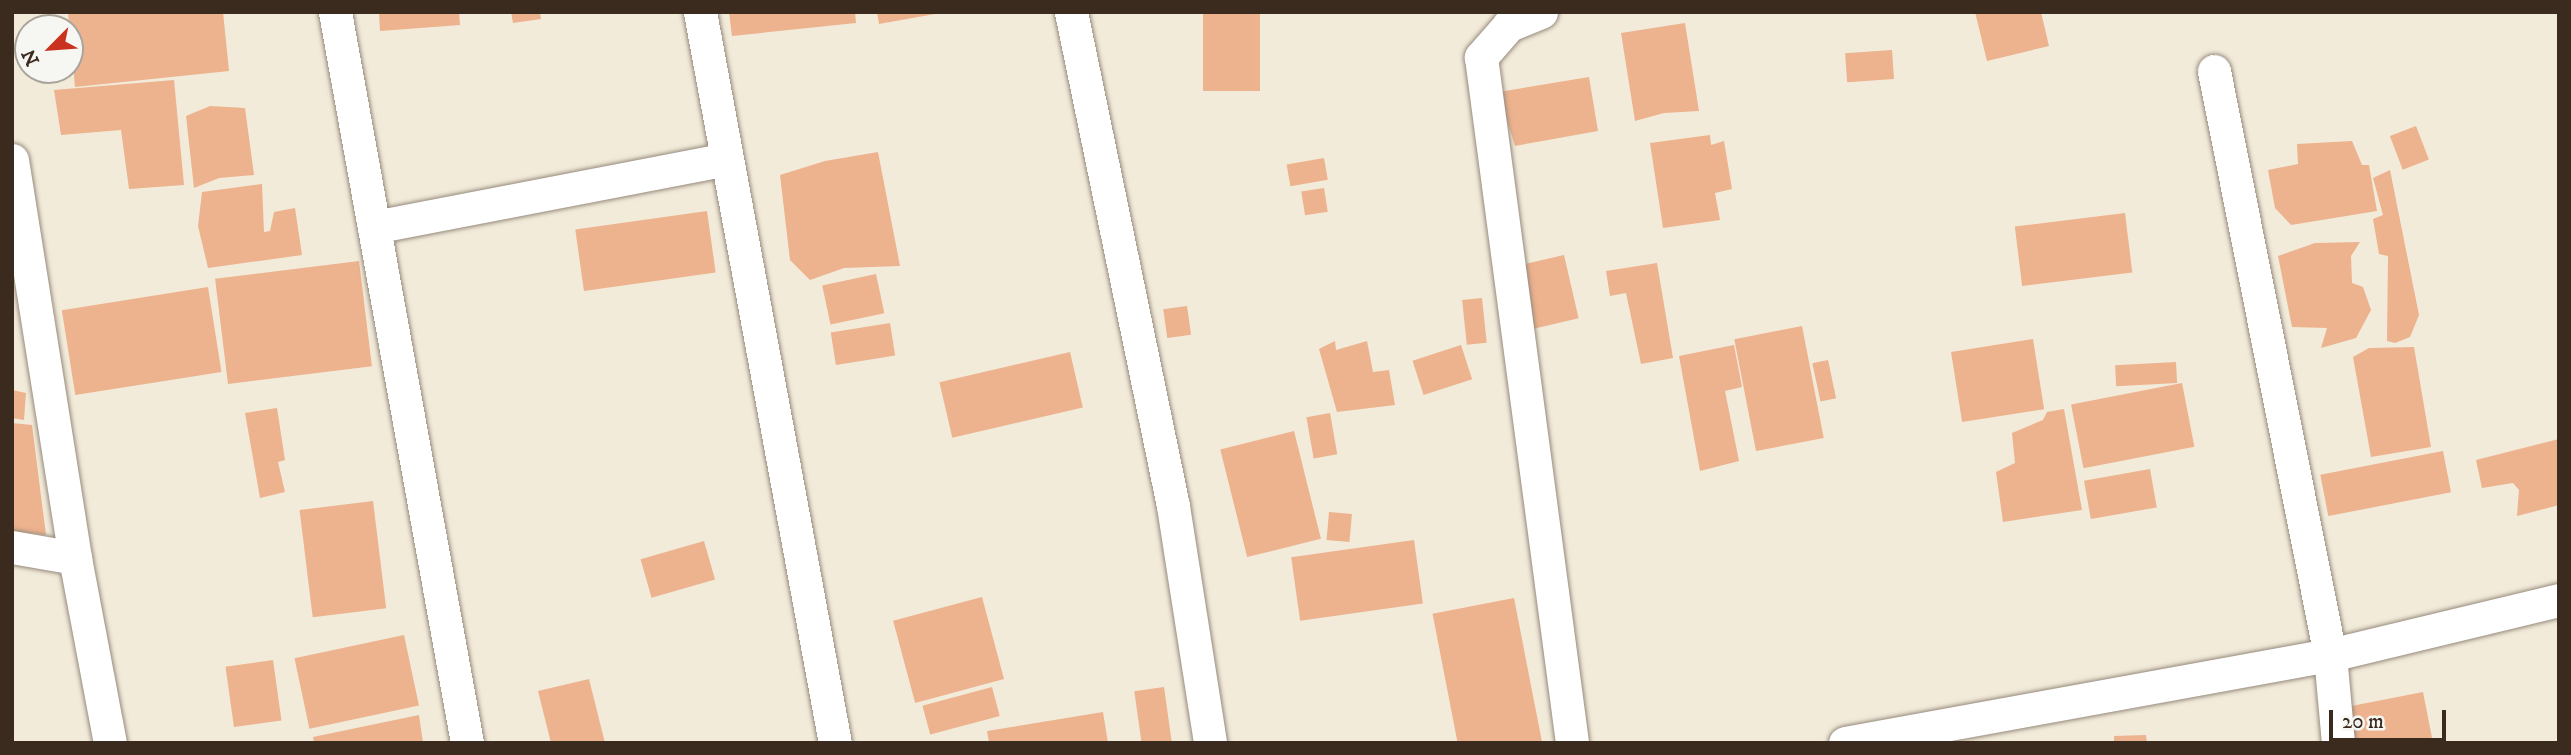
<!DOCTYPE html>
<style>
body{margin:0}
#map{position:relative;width:2571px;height:755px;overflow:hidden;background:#f2ebda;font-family:"IM FELL DW Pica",serif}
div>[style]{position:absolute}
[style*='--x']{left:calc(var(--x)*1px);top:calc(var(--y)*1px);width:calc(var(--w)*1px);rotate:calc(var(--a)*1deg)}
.building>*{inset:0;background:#edb28e;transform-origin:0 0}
.roads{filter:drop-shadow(0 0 2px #968a7c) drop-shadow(0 0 2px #968a7c)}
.street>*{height:33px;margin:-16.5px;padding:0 16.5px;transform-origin:16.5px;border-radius:16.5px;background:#fff}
span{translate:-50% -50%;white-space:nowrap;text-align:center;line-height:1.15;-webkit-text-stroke:5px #f6f6f2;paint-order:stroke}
.frame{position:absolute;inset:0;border:14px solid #3b2a1e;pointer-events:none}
.north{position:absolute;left:14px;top:14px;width:70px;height:70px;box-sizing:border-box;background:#f6f6f2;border:2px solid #aba49d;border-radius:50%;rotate:245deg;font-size:19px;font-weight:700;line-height:28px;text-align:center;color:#3b2a1e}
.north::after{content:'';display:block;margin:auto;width:24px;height:32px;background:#c8321e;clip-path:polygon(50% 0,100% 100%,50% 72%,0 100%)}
.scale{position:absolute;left:2329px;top:710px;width:117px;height:32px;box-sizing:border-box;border:4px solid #3b2a1e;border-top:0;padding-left:9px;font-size:21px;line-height:24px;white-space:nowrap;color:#3b2a1e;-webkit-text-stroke:5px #f6f6f2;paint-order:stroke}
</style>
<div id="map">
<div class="building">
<i style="clip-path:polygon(68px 12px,223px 12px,229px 71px,75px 87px)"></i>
<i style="clip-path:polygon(379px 12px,459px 12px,460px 25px,380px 31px)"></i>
<i style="clip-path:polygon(511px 12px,540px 12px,541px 19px,513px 23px)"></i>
<i style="clip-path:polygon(729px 12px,855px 12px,856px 23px,732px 36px)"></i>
<i style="clip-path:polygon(877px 12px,935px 12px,935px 14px,879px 24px)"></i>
<i style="left:1203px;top:12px;width:57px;height:79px"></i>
<i style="clip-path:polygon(1975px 12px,2041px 12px,2049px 46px,1987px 61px)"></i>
<i style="clip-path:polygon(1685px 23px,1699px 111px,1664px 113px,1635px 121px,1621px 33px)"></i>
<i style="left:1892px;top:50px;width:29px;height:47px;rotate:86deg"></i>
<i style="clip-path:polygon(1589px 77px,1598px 131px,1515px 146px,1506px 117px,1497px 115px,1493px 93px)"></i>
<i style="clip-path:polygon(174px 80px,184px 185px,129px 189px,121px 130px,61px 135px,54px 90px)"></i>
<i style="clip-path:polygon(210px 106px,245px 108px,254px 175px,219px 178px,194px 188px,186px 116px)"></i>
<i style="left:2416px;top:126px;width:36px;height:28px;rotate:69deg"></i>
<i style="clip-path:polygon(1710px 135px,1711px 145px,1724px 141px,1732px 189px,1715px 193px,1720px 220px,1663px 228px,1650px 143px)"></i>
<i style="clip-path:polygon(2352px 141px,2362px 165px,2369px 165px,2377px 211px,2291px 225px,2275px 208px,2268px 170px,2298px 164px,2297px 144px)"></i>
<i style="clip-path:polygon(878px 152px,900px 266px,844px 268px,810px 280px,790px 260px,780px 175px,825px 161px)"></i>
<i style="left:1324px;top:158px;width:22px;height:38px;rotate:80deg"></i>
<i style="clip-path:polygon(2390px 170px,2419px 315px,2410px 337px,2395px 343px,2387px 341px,2388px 256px,2379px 254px,2373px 219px,2383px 215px,2373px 178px)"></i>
<i style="clip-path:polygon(262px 184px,264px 232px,270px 231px,274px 212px,295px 208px,302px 255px,208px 268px,198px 226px,202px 192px)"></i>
<i style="left:1324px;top:188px;width:24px;height:23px;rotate:81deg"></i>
<i style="left:707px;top:211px;width:62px;height:133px;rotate:82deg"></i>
<i style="left:2125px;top:213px;width:60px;height:111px;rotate:83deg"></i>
<i style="clip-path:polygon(2360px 242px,2351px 256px,2352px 283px,2363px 287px,2371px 310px,2356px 338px,2321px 348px,2327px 328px,2292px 327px,2278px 256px,2315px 243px)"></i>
<i style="left:1564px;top:255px;width:65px;height:55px;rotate:77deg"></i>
<i style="left:359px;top:261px;width:106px;height:145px;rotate:83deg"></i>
<i style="clip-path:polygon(1657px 263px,1673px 358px,1641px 364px,1626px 293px,1610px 296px,1606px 271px)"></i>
<i style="left:876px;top:274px;width:40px;height:55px;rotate:78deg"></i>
<i style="left:208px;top:287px;width:86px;height:148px;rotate:81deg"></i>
<i style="left:1482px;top:298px;width:45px;height:20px;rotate:84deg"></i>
<i style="left:1187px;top:306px;width:29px;height:24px;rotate:82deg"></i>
<i style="left:890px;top:323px;width:33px;height:60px;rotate:81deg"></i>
<i style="left:1802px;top:326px;width:114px;height:69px;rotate:79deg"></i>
<i style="left:2033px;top:339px;width:71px;height:83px;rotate:81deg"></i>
<i style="clip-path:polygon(1335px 341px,1336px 350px,1367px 341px,1373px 372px,1389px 370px,1395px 405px,1337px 412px,1319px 349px)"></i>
<i style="left:1461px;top:345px;width:36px;height:51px;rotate:72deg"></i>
<i style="clip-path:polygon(1734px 345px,1742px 387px,1725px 391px,1739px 461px,1700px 471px,1679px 356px)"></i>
<i style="clip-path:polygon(2414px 347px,2431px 447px,2371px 457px,2353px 357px,2369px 348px)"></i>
<i style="left:1070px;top:352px;width:57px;height:134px;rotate:77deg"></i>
<i style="left:1828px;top:360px;width:39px;height:16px;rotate:78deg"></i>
<i style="left:2176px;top:362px;width:21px;height:61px;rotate:87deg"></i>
<i style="left:2182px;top:383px;width:65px;height:113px;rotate:79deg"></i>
<i style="clip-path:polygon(12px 390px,26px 393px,24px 420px,12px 418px)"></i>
<i style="clip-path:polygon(277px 408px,285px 460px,278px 462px,285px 492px,260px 498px,245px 413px)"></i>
<i style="clip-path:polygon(2064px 409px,2082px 510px,2003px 522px,1996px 472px,2015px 463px,2012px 433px,2043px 420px,2047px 412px)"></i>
<i style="left:1330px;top:413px;width:42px;height:24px;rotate:80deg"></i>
<i style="clip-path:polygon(12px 423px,32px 425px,46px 535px,12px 531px)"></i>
<i style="left:1294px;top:431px;width:111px;height:76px;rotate:76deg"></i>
<i style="clip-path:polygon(2559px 439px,2559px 505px,2517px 516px,2519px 490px,2513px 483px,2482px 488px,2476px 460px)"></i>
<i style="left:2443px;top:451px;width:42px;height:125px;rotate:79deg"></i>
<i style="left:2150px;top:469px;width:39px;height:67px;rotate:80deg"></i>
<i style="left:373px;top:501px;width:108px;height:74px;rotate:83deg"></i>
<i style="left:1329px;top:512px;width:23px;height:28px;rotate:5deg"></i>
<i style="left:1414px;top:540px;width:64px;height:124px;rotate:82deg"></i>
<i style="left:704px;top:541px;width:40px;height:66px;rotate:74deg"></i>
<i style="left:982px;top:597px;width:85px;height:92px;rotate:75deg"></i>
<i style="left:1514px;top:598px;width:148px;height:83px;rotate:79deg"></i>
<i style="left:404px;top:635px;width:72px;height:112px;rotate:78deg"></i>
<i style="left:273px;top:660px;width:61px;height:48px;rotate:82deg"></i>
<i style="clip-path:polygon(589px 679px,605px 743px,551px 743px,538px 691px)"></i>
<i style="left:992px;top:687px;width:30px;height:72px;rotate:75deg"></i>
<i style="left:1164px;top:687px;width:55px;height:30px;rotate:82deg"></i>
<i style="clip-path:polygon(2423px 692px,2433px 743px,2343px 743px,2336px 709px)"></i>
<i style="clip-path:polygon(1103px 712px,1108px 743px,989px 743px,987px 731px)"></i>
<i style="clip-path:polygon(419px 715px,423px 743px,314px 743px,313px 737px)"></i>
<i style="clip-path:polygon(2146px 735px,2147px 743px,2114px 743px,2114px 736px)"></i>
</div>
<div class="roads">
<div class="street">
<i style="--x:335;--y:12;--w:743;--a:79.76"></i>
<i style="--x:700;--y:12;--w:743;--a:79.54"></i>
<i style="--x:1071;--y:12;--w:504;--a:78.33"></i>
<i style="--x:1173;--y:506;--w:240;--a:81.1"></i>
<i style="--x:1541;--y:12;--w:35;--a:158"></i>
<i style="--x:1509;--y:25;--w:43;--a:131.2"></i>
<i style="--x:1481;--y:57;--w:692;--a:82.44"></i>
<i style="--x:2214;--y:71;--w:595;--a:78.77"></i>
<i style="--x:2330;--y:655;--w:88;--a:84.8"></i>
<i style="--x:12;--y:160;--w:403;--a:81"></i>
<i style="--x:75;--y:558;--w:188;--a:79.3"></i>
<i style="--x:374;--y:227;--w:359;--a:-10.9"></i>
<i style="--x:12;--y:547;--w:64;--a:9.9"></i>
<i style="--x:1845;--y:743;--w:493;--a:-10.3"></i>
<i style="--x:2330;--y:655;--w:236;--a:-13.5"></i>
</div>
</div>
<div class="frame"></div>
<div class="north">N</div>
<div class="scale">20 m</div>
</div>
